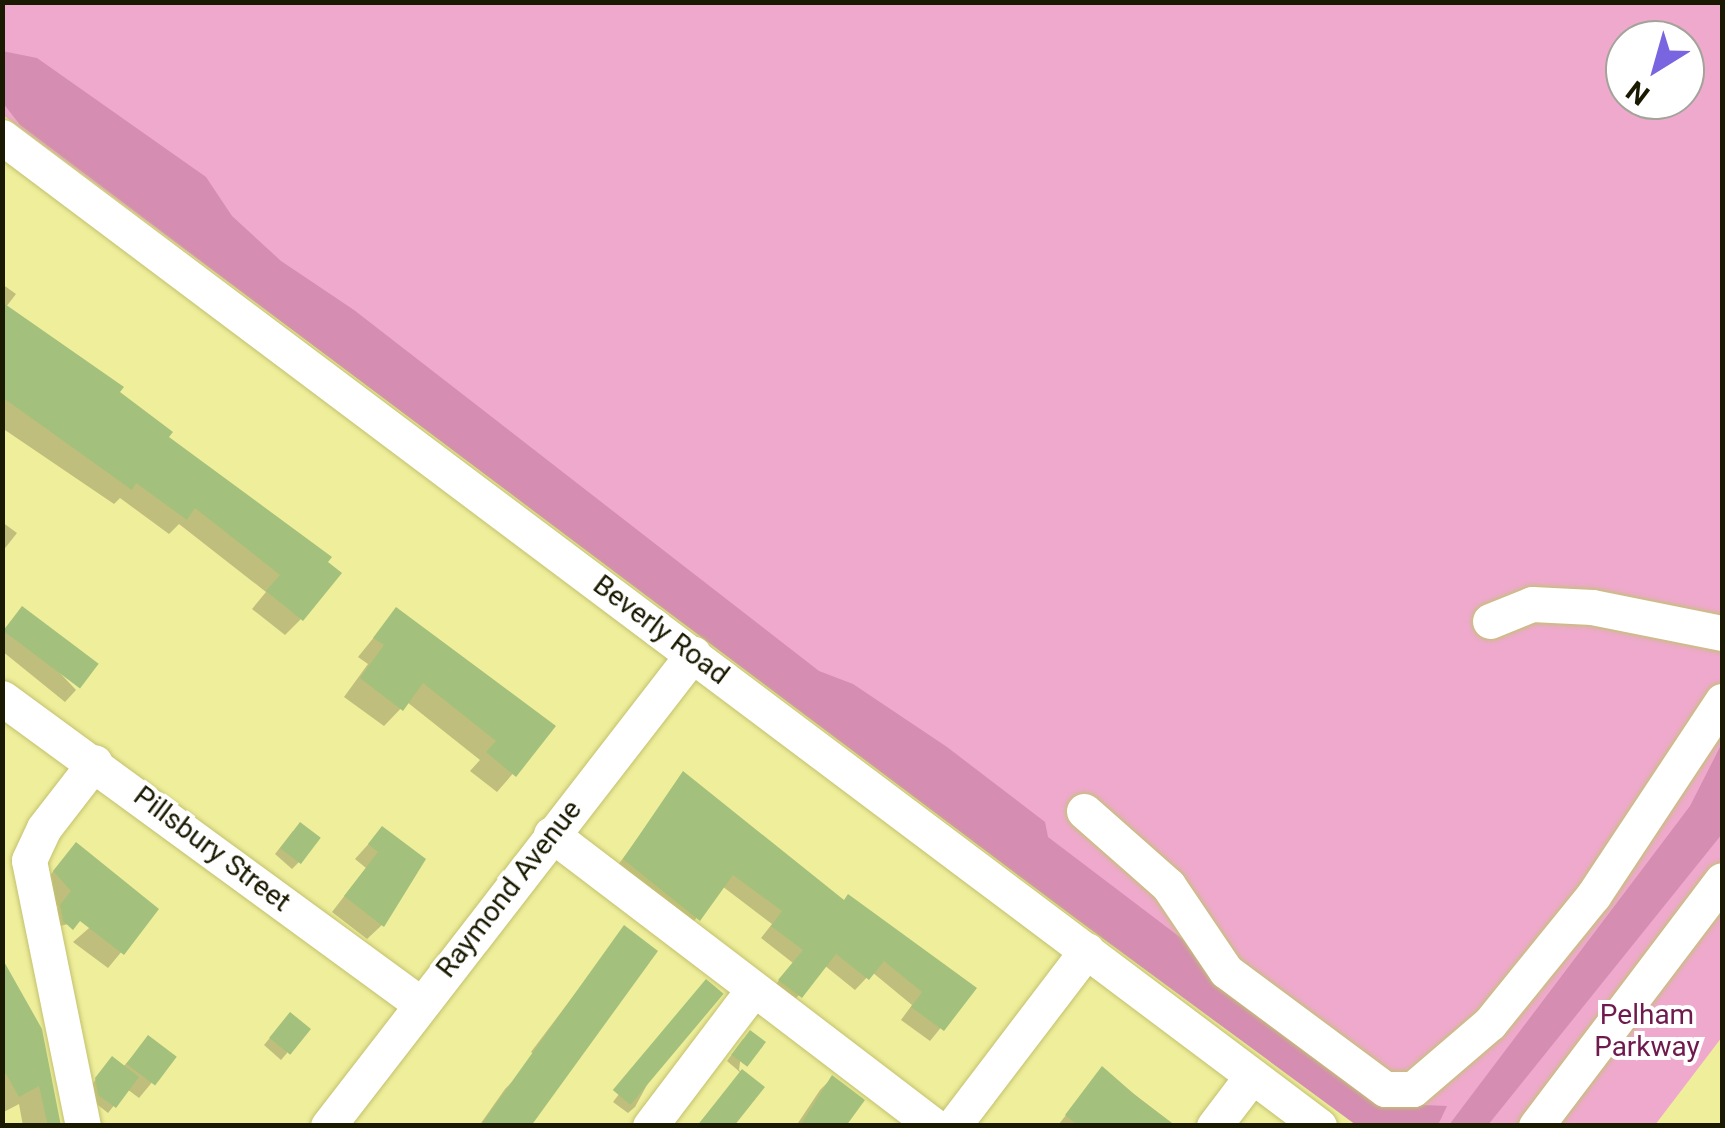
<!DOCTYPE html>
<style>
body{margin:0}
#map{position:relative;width:1725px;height:1128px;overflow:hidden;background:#efee9b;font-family:Roboto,sans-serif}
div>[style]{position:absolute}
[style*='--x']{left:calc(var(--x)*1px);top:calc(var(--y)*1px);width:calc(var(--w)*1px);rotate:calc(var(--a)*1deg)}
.green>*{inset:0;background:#eea9cc}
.forest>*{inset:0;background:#d58db2}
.shadow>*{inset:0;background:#0003}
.building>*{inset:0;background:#a3c17c;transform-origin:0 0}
.roads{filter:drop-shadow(0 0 2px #c2c16f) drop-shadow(0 0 2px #c2c16f)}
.minor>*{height:35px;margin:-17.5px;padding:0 17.5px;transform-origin:17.5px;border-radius:17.5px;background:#fff}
span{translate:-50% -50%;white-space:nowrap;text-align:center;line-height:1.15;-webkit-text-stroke:8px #fff;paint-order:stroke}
.street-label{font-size:28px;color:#1a1901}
.park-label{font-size:28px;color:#6e1a4d}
.frame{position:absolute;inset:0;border:5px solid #1a1901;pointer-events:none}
.north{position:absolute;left:1605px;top:20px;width:100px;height:100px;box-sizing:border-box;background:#fff;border:2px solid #a3a399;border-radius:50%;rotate:217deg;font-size:28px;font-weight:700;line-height:40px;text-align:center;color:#1a1901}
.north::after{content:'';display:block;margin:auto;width:35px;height:45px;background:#7a65e0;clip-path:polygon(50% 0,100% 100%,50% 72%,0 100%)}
</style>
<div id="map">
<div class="green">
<i style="clip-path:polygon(evenodd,2px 3px,1722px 3px,1722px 1037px,1655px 1125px,1363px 1125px,3px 115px,2px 3px,1625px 40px,1685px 40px,1685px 100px,1625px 100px,1625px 40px)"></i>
</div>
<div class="forest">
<i style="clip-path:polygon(2px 51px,37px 58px,206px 177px,232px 216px,281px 261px,354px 310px,819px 671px,853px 684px,947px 747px,1045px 822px,1048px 837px,1400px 1104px,1447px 1106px,1438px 1125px,1356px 1125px,1075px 918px,20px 125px,3px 103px)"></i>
<i style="clip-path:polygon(1722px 743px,1722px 834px,1488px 1125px,1449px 1125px,1690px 806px)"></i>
</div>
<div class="shadow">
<i style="clip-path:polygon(2px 284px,16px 294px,6px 307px,166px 438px,302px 537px,301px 619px,285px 635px,252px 609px,266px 592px,179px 524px,169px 534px,120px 498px,114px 504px,2px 428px)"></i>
<i style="clip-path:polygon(2px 522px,17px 533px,2px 552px)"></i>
<i style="clip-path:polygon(396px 610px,553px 727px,497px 792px,470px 771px,480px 760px,407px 702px,384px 726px,344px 697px,368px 664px,358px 657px)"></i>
<i style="clip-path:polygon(11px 621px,76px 690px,65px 702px,2px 651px,2px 632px)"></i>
<i style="clip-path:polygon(684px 774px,843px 902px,973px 988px,930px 1041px,901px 1020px,912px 1005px,872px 972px,855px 990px,824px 965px,788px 1008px,768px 994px,793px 963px,761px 938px,772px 924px,722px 886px,686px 931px,613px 872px)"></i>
<i style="clip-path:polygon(382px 829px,382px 925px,367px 939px,332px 912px,366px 868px,355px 859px)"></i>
<i style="clip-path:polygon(293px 831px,299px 862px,292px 869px,275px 854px)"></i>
<i style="clip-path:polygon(76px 845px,156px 910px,108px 968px,73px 942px,104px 915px,48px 929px,58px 907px,40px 887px)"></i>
<i style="clip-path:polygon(624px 929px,557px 1072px,531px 1052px)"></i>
<i style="clip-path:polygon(2px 974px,59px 1126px,23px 1126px,19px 1104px,2px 1113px)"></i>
<i style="clip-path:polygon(699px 989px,635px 1107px,628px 1113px,613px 1102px)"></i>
<i style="clip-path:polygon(284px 1021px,287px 1053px,281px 1060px,264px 1045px)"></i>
<i style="clip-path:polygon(149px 1038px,173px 1057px,139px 1098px,127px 1089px,108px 1113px,93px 1101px,90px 1087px,106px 1066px,123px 1067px)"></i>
<i style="clip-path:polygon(743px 1039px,739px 1070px,761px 1087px,731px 1126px,697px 1126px,741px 1073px,727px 1061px)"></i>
<i style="clip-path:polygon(1102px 1069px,1175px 1126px,1059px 1124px)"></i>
<i style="clip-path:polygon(519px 1075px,524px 1126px,479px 1126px,505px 1089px)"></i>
<i style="clip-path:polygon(832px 1078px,844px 1126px,796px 1126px,820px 1090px)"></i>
</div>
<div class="building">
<i style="clip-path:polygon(2px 302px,124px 387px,120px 392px,173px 432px,169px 437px,332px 557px,328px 562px,342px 573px,303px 621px,266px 591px,280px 575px,195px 508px,187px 520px,136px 483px,132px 490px,2px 397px)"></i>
<i style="left:22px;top:606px;width:96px;height:31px;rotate:37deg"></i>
<i style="clip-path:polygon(396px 607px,556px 726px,516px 777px,486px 752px,496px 741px,423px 683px,403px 711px,360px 678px,384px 645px,373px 638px)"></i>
<i style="clip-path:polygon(683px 771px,844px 900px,848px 894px,977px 988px,944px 1031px,911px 1007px,922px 992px,884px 961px,869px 980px,836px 954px,802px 998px,778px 980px,803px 950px,771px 926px,782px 911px,733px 875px,700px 921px,623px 859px)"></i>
<i style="left:300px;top:822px;width:26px;height:33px;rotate:37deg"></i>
<i style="clip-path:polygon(382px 826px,426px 859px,384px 927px,344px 896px,378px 852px,368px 844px)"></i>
<i style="clip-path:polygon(76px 842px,159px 909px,124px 955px,80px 921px,73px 930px,63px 921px,60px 905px,71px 891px,53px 871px)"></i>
<i style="clip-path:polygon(624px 925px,658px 951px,531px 1126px,480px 1126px)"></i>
<i style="clip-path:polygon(2px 958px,42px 1029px,61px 1126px,48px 1126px,39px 1086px,19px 1097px,2px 1067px)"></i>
<i style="left:706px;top:979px;width:23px;height:145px;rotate:40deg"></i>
<i style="left:290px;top:1012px;width:27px;height:33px;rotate:39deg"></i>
<i style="left:750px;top:1030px;width:20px;height:31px;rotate:37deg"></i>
<i style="left:148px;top:1035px;width:36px;height:36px;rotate:37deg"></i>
<i style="clip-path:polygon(112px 1056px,139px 1077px,116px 1108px,98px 1095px,95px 1078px)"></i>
<i style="clip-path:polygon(1102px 1066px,1135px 1095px,1176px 1126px,1079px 1126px,1065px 1115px)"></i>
<i style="clip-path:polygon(742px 1069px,765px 1087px,734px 1126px,697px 1126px)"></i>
<i style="clip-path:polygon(832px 1075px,865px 1100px,846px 1126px,800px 1126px)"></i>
</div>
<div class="roads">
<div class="minor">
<i style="--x:2;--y:137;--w:1647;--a:36.9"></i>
<i style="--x:1490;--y:621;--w:45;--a:-22"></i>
<i style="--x:1532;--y:604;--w:60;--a:2.9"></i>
<i style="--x:1592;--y:607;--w:133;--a:11.3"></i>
<i style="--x:2;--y:698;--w:517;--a:36.18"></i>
<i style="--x:1084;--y:811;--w:112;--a:41.4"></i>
<i style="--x:1168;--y:885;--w:104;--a:56"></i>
<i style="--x:1226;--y:971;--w:198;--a:36.6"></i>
<i style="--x:1385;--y:1089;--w:28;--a:0"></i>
<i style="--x:1413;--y:1089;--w:101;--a:-40.6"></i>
<i style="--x:1490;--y:1023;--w:164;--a:-51"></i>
<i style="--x:1593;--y:896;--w:234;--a:-56.5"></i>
<i style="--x:551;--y:834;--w:482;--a:37.3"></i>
<i style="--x:83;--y:1126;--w:271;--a:-101.5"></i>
<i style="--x:29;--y:860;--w:35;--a:-65"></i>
<i style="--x:44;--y:828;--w:83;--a:-52.3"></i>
<i style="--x:328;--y:1126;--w:597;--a:-52.29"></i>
<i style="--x:650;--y:1126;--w:171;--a:-52.9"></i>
<i style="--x:953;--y:1126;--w:221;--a:-52.7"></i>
<i style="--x:1214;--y:1126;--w:63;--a:-52.8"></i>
<i style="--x:1536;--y:1126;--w:308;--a:-52.9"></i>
</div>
</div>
<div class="street-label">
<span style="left:661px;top:630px;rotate:37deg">Beverly Road</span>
<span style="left:212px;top:849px;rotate:37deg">Pillsbury Street</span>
<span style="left:509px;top:889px;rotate:-52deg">Raymond Avenue</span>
</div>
<div class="park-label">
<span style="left:1647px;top:1031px">Pelham<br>Parkway</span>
</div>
<div class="frame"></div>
<div class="north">N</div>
</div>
